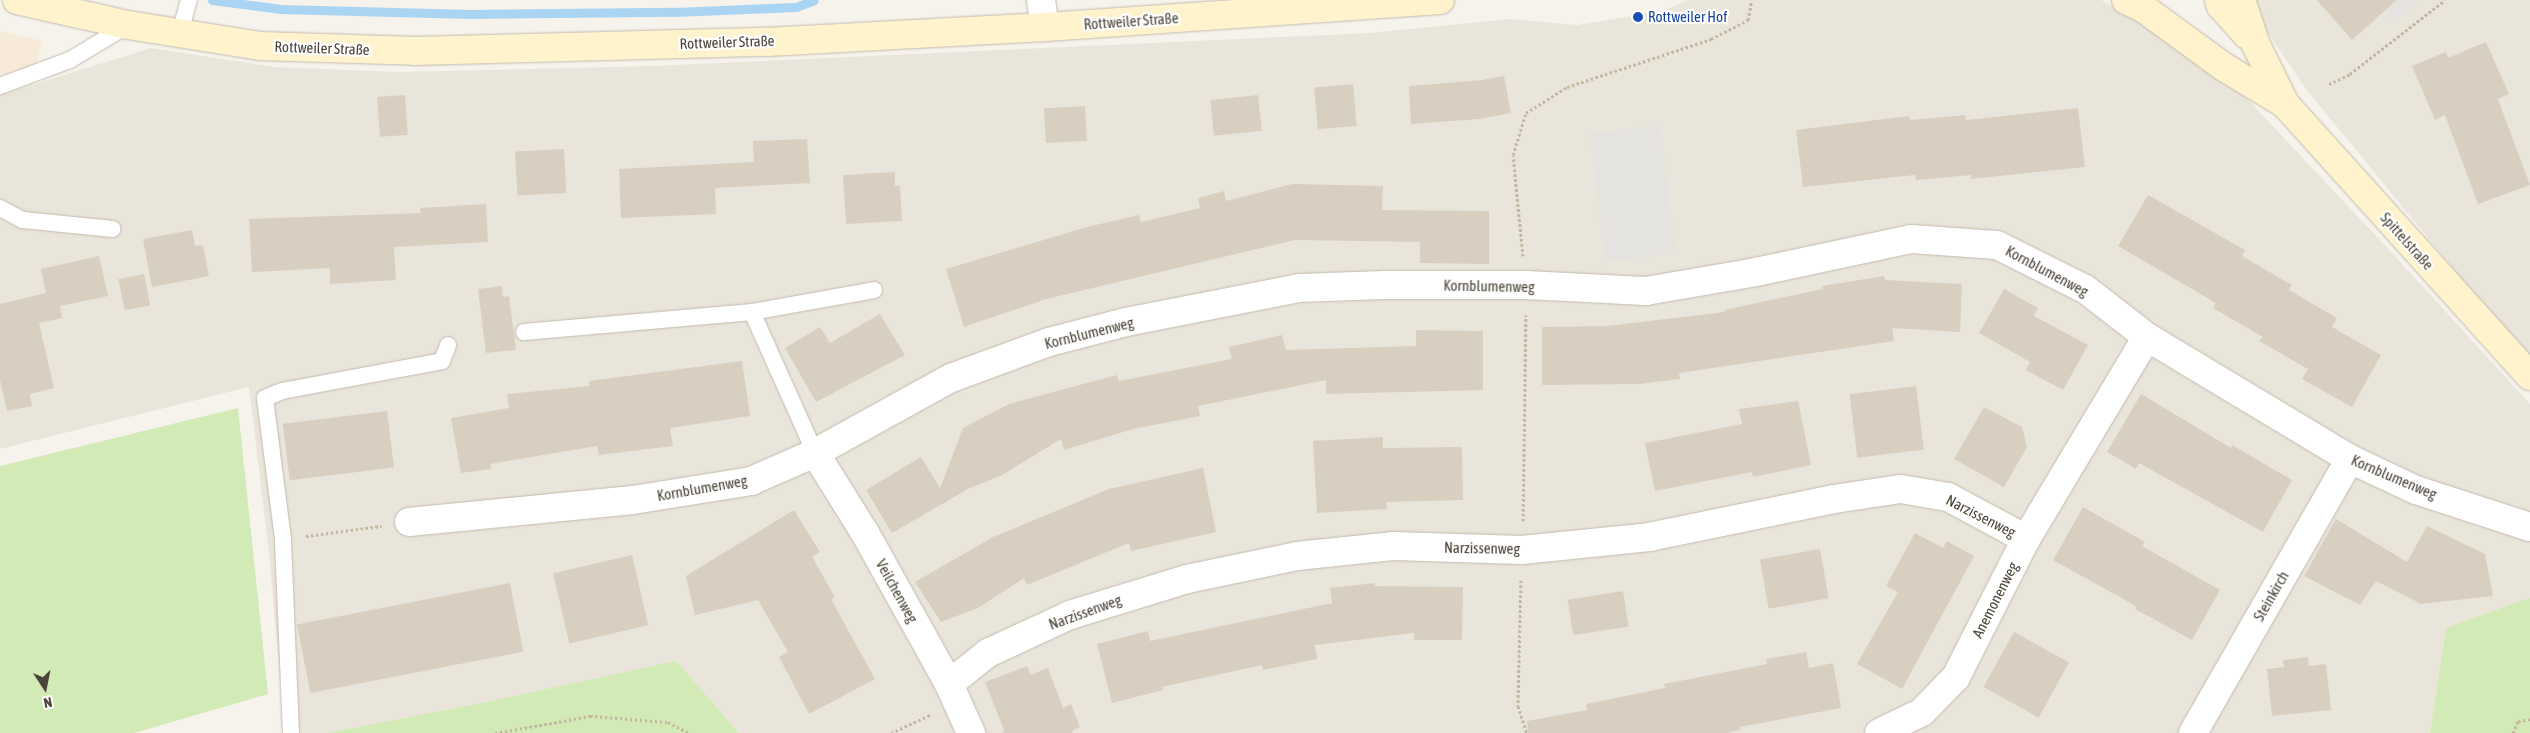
<!DOCTYPE html>
<meta charset="utf-8">
<style>
body{margin:0}
#map{position:relative;width:2530px;height:733px;overflow:hidden;background:#f6f3ec;font-family:"Asap Condensed",sans-serif}
div>[style]{position:absolute}
[style*='--x']{left:calc(var(--x)*1px);top:calc(var(--y)*1px);width:calc(var(--w)*1px);rotate:calc(var(--a)*1deg)}
.residential>*{inset:0;background:#eae5da}
.commercial>*{inset:0;background:#f7ead8}
.green>*{inset:0;background:#d2eab5}
.parking>*{inset:0;background:#e5e3e0;transform-origin:0 0}
.stream>*{height:9px;margin:-4.5px;padding:0 4.5px;transform-origin:4.5px;border-radius:4.5px;background:#a9d4f2}
.building>*{inset:0;background:#d8cfc1;transform-origin:0 0}
.path>*{height:3px;margin-top:-1.5px;transform-origin:0;background:repeating-linear-gradient(90deg,#c4b79f 0 2.5px,transparent 0 5px)}
.roads{filter:drop-shadow(0 0 1px #c2bbae) drop-shadow(0 0 1px #c2bbae)}
.service>*{height:16px;margin:-8px;padding:0 8px;transform-origin:8px;border-radius:8px;background:#fff}
.minor>*{height:28px;margin:-14px;padding:0 14px;transform-origin:14px;border-radius:14px;background:#fff}
.secondary>*{height:28px;margin:-14px;padding:0 14px;transform-origin:14px;border-radius:14px;background:#fff3cd}
.dots>*{width:14px;height:14px;translate:-50% -50%;box-sizing:border-box;border:2px solid #fff;border-radius:50%}
span{translate:-50% -50%;white-space:nowrap;text-align:center;line-height:1.15;-webkit-text-stroke:4.5px #fff;paint-order:stroke}
.transit-label{font-size:15px;color:#164399}
.left{translate:0 -50%;text-align:left}
.street-label{font-size:15px;color:#4b4439}
.north{position:absolute;left:20px;top:663px;width:50px;height:50px;-webkit-text-stroke:4px #fff;paint-order:stroke;rotate:169deg;font-size:14px;font-weight:700;line-height:20px;text-align:center;color:#4b4439}
.north::after{content:'';display:block;margin:auto;width:18px;height:22px;background:#4b4439;clip-path:polygon(50% 0,100% 100%,50% 72%,0 100%)}
</style>
<div id="map">
<div class="residential">
<i style="clip-path:polygon(1688px 0,2101px 0,2168px 34px,2236px 87px,2392px 253px,2530px 404px,2530px 619px,2446px 628px,2430px 733px,739px 733px,676px 662px,481px 703px,327px 733px,285px 733px,269px 553px,249px 387px,0 449px,0 95px,151px 48px,274px 67px,399px 72px,653px 66px,1369px 33px,1510px 19px,1577px 25px,1663px 11px)"></i>
<i style="clip-path:polygon(2250px 0,2530px 0,2530px 354px,2475px 295px,2306px 89px,2266px 30px)"></i>
</div>
<div class="commercial">
<i style="clip-path:polygon(0 31px,43px 41px,35px 66px,0 74px)"></i>
</div>
<div class="green">
<i style="clip-path:polygon(238px 408px,268px 694px,134px 733px,0 733px,0 466px)"></i>
<i style="clip-path:polygon(2530px 598px,2530px 733px,2430px 733px,2446px 628px)"></i>
<i style="clip-path:polygon(676px 661px,739px 733px,327px 733px,481px 703px)"></i>
</div>
<div class="parking">
<i style="clip-path:polygon(2377px 0,2418px 0,2394px 21px)"></i>
<i style="left:1660px;top:125px;width:129px;height:71px;rotate:83deg"></i>
</div>
<div class="stream">
<i style="--x:212;--y:0;--w:70;--a:7.4"></i>
<i style="--x:281;--y:9;--w:189;--a:1.5"></i>
<i style="--x:470;--y:14;--w:205;--a:-0.6"></i>
<i style="--x:675;--y:12;--w:121;--a:-2.4"></i>
<i style="--x:796;--y:7;--w:19;--a:-21"></i>
</div>
<div class="building">
<i style="clip-path:polygon(2317px 0,2397px 0,2352px 40px)"></i>
<i style="clip-path:polygon(2486px 42px,2509px 94px,2498px 99px,2530px 185px,2478px 204px,2445px 115px,2435px 120px,2412px 66px,2446px 52px,2448px 58px)"></i>
<i style="clip-path:polygon(1504px 76px,1511px 113px,1479px 119px,1411px 124px,1409px 86px,1482px 80px)"></i>
<i style="left:1353px;top:84px;width:42px;height:39px;rotate:85deg"></i>
<i style="left:405px;top:95px;width:40px;height:28px;rotate:86deg"></i>
<i style="left:1258px;top:95px;width:36px;height:48px;rotate:84deg"></i>
<i style="left:1085px;top:106px;width:35px;height:41px;rotate:87deg"></i>
<i style="clip-path:polygon(2078px 108px,2085px 167px,1971px 179px,1971px 175px,1916px 180px,1915px 175px,1803px 187px,1796px 130px,1909px 116px,1910px 120px,1965px 115px,1966px 120px)"></i>
<i style="clip-path:polygon(807px 139px,810px 183px,715px 188px,716px 214px,621px 218px,619px 169px,754px 162px,753px 141px)"></i>
<i style="left:564px;top:149px;width:44px;height:49px;rotate:87deg"></i>
<i style="clip-path:polygon(895px 172px,895px 186px,900px 186px,902px 221px,846px 224px,843px 175px)"></i>
<i style="clip-path:polygon(1292px 184px,1383px 186px,1382px 210px,1489px 211px,1489px 264px,1420px 263px,1420px 242px,1295px 240px,1046px 299px,964px 327px,946px 269px,1087px 227px,1139px 215px,1141px 222px,1200px 208px,1198px 198px,1224px 191px,1226px 201px)"></i>
<i style="clip-path:polygon(2148px 195px,2245px 250px,2242px 256px,2292px 285px,2289px 290px,2337px 318px,2332px 327px,2381px 355px,2352px 407px,2302px 379px,2308px 369px,2259px 341px,2263px 337px,2213px 308px,2216px 303px,2118px 246px)"></i>
<i style="clip-path:polygon(486px 204px,488px 242px,394px 247px,396px 280px,330px 284px,330px 268px,252px 272px,249px 219px,421px 213px,420px 208px)"></i>
<i style="clip-path:polygon(192px 230px,195px 246px,203px 245px,209px 276px,152px 287px,143px 239px)"></i>
<i style="clip-path:polygon(99px 256px,108px 296px,60px 306px,62px 318px,39px 323px,54px 388px,30px 394px,32px 406px,7px 411px,0 380px,0 304px,46px 293px,41px 269px)"></i>
<i style="left:144px;top:274px;width:32px;height:26px;rotate:79deg"></i>
<i style="clip-path:polygon(1884px 276px,1885px 280px,1962px 284px,1960px 332px,1892px 328px,1894px 341px,1679px 373px,1680px 379px,1639px 384px,1542px 385px,1542px 327px,1607px 326px,1725px 312px,1724px 310px,1823px 289px,1822px 286px)"></i>
<i style="clip-path:polygon(502px 286px,503px 297px,509px 296px,516px 350px,486px 353px,478px 289px)"></i>
<i style="clip-path:polygon(2004px 289px,2038px 308px,2034px 316px,2088px 345px,2063px 390px,2026px 370px,2030px 362px,1979px 333px)"></i>
<i style="clip-path:polygon(880px 314px,905px 355px,816px 402px,785px 348px,820px 327px,830px 343px)"></i>
<i style="clip-path:polygon(1416px 330px,1483px 331px,1483px 390px,1326px 394px,1326px 380px,1198px 406px,1200px 416px,1133px 429px,1064px 450px,1061px 439px,1002px 475px,968px 489px,892px 533px,866px 490px,921px 457px,940px 488px,963px 428px,1009px 404px,1117px 375px,1119px 381px,1232px 359px,1229px 347px,1282px 335px,1286px 350px,1416px 346px)"></i>
<i style="clip-path:polygon(742px 361px,750px 416px,670px 428px,673px 446px,599px 455px,597px 446px,490px 464px,491px 469px,461px 473px,451px 418px,509px 408px,507px 394px,589px 386px,589px 381px)"></i>
<i style="left:1916px;top:386px;width:64px;height:67px;rotate:83deg"></i>
<i style="clip-path:polygon(2141px 394px,2231px 448px,2232px 445px,2292px 480px,2263px 532px,2139px 463px,2136px 469px,2107px 452px)"></i>
<i style="clip-path:polygon(1798px 401px,1811px 465px,1753px 477px,1752px 472px,1655px 491px,1645px 443px,1742px 424px,1739px 409px)"></i>
<i style="clip-path:polygon(1984px 407px,2022px 427px,2027px 447px,2004px 487px,1954px 459px)"></i>
<i style="left:387px;top:411px;width:57px;height:105px;rotate:83deg"></i>
<i style="clip-path:polygon(1383px 437px,1383px 448px,1462px 447px,1463px 500px,1386px 502px,1387px 509px,1317px 513px,1313px 441px)"></i>
<i style="clip-path:polygon(1203px 468px,1216px 532px,1131px 551px,1129px 543px,1027px 585px,1024px 578px,978px 608px,941px 622px,915px 582px,993px 537px,1109px 489px)"></i>
<i style="clip-path:polygon(2083px 507px,2145px 542px,2142px 546px,2220px 590px,2192px 640px,2135px 609px,2136px 606px,2053px 560px)"></i>
<i style="clip-path:polygon(794px 510px,820px 552px,812px 557px,835px 597px,831px 599px,875px 679px,809px 714px,779px 657px,788px 652px,758px 600px,695px 615px,686px 576px)"></i>
<i style="clip-path:polygon(2336px 519px,2407px 562px,2427px 526px,2485px 554px,2493px 596px,2421px 604px,2376px 581px,2360px 605px,2304px 576px)"></i>
<i style="clip-path:polygon(1915px 533px,1943px 548px,1947px 541px,1974px 556px,1902px 689px,1857px 664px,1898px 592px,1886px 586px)"></i>
<i style="left:1820px;top:549px;width:50px;height:61px;rotate:80deg"></i>
<i style="left:632px;top:555px;width:72px;height:81px;rotate:77deg"></i>
<i style="left:510px;top:583px;width:70px;height:217px;rotate:79deg"></i>
<i style="clip-path:polygon(1375px 583px,1375px 586px,1463px 587px,1462px 640px,1414px 640px,1414px 633px,1315px 645px,1317px 659px,1263px 670px,1262px 665px,1162px 687px,1163px 690px,1112px 703px,1097px 644px,1148px 631px,1150px 641px,1332px 603px,1330px 588px)"></i>
<i style="left:1623px;top:591px;width:36px;height:56px;rotate:81deg"></i>
<i style="left:2014px;top:632px;width:63px;height:63px;rotate:29deg"></i>
<i style="clip-path:polygon(1806px 652px,1809px 668px,1833px 663px,1841px 708px,1740px 727px,1740px 730px,1727px 733px,1528px 733px,1527px 721px,1587px 710px,1586px 704px,1665px 688px,1664px 684px,1767px 664px,1766px 659px)"></i>
<i style="clip-path:polygon(2308px 657px,2309px 666px,2326px 664px,2331px 710px,2272px 716px,2267px 669px,2284px 667px,2283px 660px)"></i>
<i style="clip-path:polygon(1027px 666px,1031px 675px,1048px 668px,1063px 708px,1071px 704px,1080px 727px,1072px 731px,1073px 733px,1002px 733px,1004px 730px,985px 682px)"></i>
</div>
<div class="path">
<i style="--x:2329;--y:84;--w:23;--a:-25"></i>
<i style="--x:2350;--y:74;--w:120;--a:-37.9"></i>
<i style="--x:1523;--y:256;--w:101;--a:-95.7"></i>
<i style="--x:1513;--y:155;--w:44;--a:-72.8"></i>
<i style="--x:1526;--y:113;--w:49;--a:-32.4"></i>
<i style="--x:1567;--y:87;--w:152;--a:-18.4"></i>
<i style="--x:1711;--y:39;--w:42;--a:-27.2"></i>
<i style="--x:1748;--y:20;--w:20;--a:-79"></i>
<i style="--x:1523;--y:521;--w:206;--a:-89.2"></i>
<i style="--x:306;--y:536;--w:76;--a:-7.6"></i>
<i style="--x:1521;--y:580;--w:126;--a:91.4"></i>
<i style="--x:1518;--y:706;--w:28;--a:72"></i>
<i style="--x:495;--y:733;--w:97;--a:-10.1"></i>
<i style="--x:590;--y:716;--w:78;--a:4.4"></i>
<i style="--x:668;--y:722;--w:24;--a:28"></i>
<i style="--x:891;--y:733;--w:45;--a:-24.9"></i>
<i style="--x:2513;--y:733;--w:13;--a:-67"></i>
<i style="--x:2518;--y:721;--w:12;--a:-9"></i>
</div>
<div class="roads">
<div class="service">
<i style="--x:180;--y:33;--w:34;--a:-75"></i>
<i style="--x:0;--y:86;--w:75;--a:-20.4"></i>
<i style="--x:70;--y:60;--w:68;--a:-31.1"></i>
<i style="--x:0;--y:208;--w:26;--a:28"></i>
<i style="--x:23;--y:220;--w:90;--a:5.7"></i>
<i style="--x:752;--y:312;--w:154;--a:65.9"></i>
<i style="--x:524;--y:332;--w:229;--a:-5"></i>
<i style="--x:752;--y:312;--w:124;--a:-10.2"></i>
<i style="--x:291;--y:733;--w:194;--a:-92.4"></i>
<i style="--x:283;--y:539;--w:142;--a:-97.3"></i>
<i style="--x:265;--y:398;--w:18;--a:-22"></i>
<i style="--x:282;--y:391;--w:163;--a:-10.6"></i>
<i style="--x:442;--y:361;--w:17;--a:-69"></i>
</div>
<div class="minor">
<i style="--x:1041;--y:0;--w:27;--a:82"></i>
<i style="--x:815;--y:453;--w:94;--a:58"></i>
<i style="--x:865;--y:533;--w:173;--a:60.9"></i>
<i style="--x:949;--y:684;--w:54;--a:65.8"></i>
<i style="--x:409;--y:522;--w:225;--a:-5.6"></i>
<i style="--x:633;--y:500;--w:120;--a:-9.1"></i>
<i style="--x:751;--y:481;--w:70;--a:-23.6"></i>
<i style="--x:815;--y:453;--w:155;--a:-28.9"></i>
<i style="--x:951;--y:378;--w:104;--a:-20.2"></i>
<i style="--x:1049;--y:342;--w:80;--a:-14.6"></i>
<i style="--x:1126;--y:322;--w:176;--a:-11.1"></i>
<i style="--x:1299;--y:288;--w:85;--a:-2"></i>
<i style="--x:1384;--y:285;--w:142;--a:0"></i>
<i style="--x:1526;--y:285;--w:120;--a:2.9"></i>
<i style="--x:1646;--y:291;--w:112;--a:-9.8"></i>
<i style="--x:1756;--y:272;--w:158;--a:-12"></i>
<i style="--x:1911;--y:239;--w:86;--a:4"></i>
<i style="--x:1997;--y:245;--w:98;--a:26.6"></i>
<i style="--x:2085;--y:289;--w:78;--a:37.7"></i>
<i style="--x:2147;--y:337;--w:237;--a:31"></i>
<i style="--x:2350;--y:459;--w:73;--a:25.2"></i>
<i style="--x:2416;--y:490;--w:120;--a:18"></i>
<i style="--x:949;--y:684;--w:50;--a:-38.5"></i>
<i style="--x:988;--y:653;--w:90;--a:-24.9"></i>
<i style="--x:1070;--y:615;--w:122;--a:-17.1"></i>
<i style="--x:1187;--y:579;--w:112;--a:-11.8"></i>
<i style="--x:1297;--y:556;--w:98;--a:-5.9"></i>
<i style="--x:1394;--y:546;--w:128;--a:1.8"></i>
<i style="--x:1522;--y:550;--w:128;--a:-5.8"></i>
<i style="--x:1649;--y:537;--w:189;--a:-11.6"></i>
<i style="--x:1834;--y:499;--w:68;--a:-8.5"></i>
<i style="--x:1901;--y:489;--w:48;--a:9.7"></i>
<i style="--x:1948;--y:497;--w:89;--a:28.3"></i>
<i style="--x:1879;--y:733;--w:48;--a:-26"></i>
<i style="--x:1922;--y:712;--w:49;--a:-45.8"></i>
<i style="--x:1956;--y:677;--w:155;--a:-63.1"></i>
<i style="--x:2026;--y:539;--w:235;--a:-59.1"></i>
<i style="--x:2193;--y:733;--w:316;--a:-60.2"></i>
</div>
<div class="secondary">
<i style="--x:17;--y:0;--w:114;--a:12.7"></i>
<i style="--x:128;--y:25;--w:134;--a:9"></i>
<i style="--x:260;--y:46;--w:155;--a:1.8"></i>
<i style="--x:415;--y:51;--w:352;--a:-1.5"></i>
<i style="--x:767;--y:42;--w:278;--a:-3.1"></i>
<i style="--x:1045;--y:27;--w:396;--a:-3.9"></i>
<i style="--x:2126;--y:0;--w:19;--a:25"></i>
<i style="--x:2143;--y:8;--w:100;--a:36.1"></i>
<i style="--x:2224;--y:67;--w:71;--a:31.2"></i>
<i style="--x:2219;--y:0;--w:6;--a:72"></i>
<i style="--x:2221;--y:6;--w:39;--a:48"></i>
<i style="--x:2241;--y:0;--w:47;--a:71.6"></i>
<i style="--x:2256;--y:45;--w:66;--a:63.8"></i>
<i style="--x:2285;--y:104;--w:366;--a:48"></i>
</div>
</div>
<div class="dots">
<i style="left:1638px;top:17px;background:#1a4fb4"></i>
</div>
<div class="transit-label">
<span class="left" style="left:1648px;top:17px">Rottweiler Hof</span>
</div>
<div class="street-label">
<span style="left:1131px;top:21px;rotate:-4deg">Rottweiler Straße</span>
<span style="left:727px;top:42px;rotate:-2deg">Rottweiler Straße</span>
<span style="left:322px;top:48px;rotate:2deg">Rottweiler Straße</span>
<span style="left:2407px;top:241px;rotate:48deg">Spittelstraße</span>
<span style="left:2047px;top:271px;rotate:28deg">Kornblumenweg</span>
<span style="left:1489px;top:286px;rotate:1deg">Kornblumenweg</span>
<span style="left:1089px;top:333px;rotate:-14deg">Kornblumenweg</span>
<span style="left:2394px;top:477px;rotate:23deg">Kornblumenweg</span>
<span style="left:702px;top:488px;rotate:-10deg">Kornblumenweg</span>
<span style="left:1981px;top:516px;rotate:27deg">Narzissenweg</span>
<span style="left:1482px;top:548px;rotate:1deg">Narzissenweg</span>
<span style="left:897px;top:591px;rotate:61deg">Veilchenweg</span>
<span style="left:2271px;top:596px;rotate:-60deg">Steinkirch</span>
<span style="left:1995px;top:600px;rotate:-63deg">Anemonenweg</span>
<span style="left:1085px;top:612px;rotate:-20deg">Narzissenweg</span>
</div>
<div class="north">N</div>
</div>
